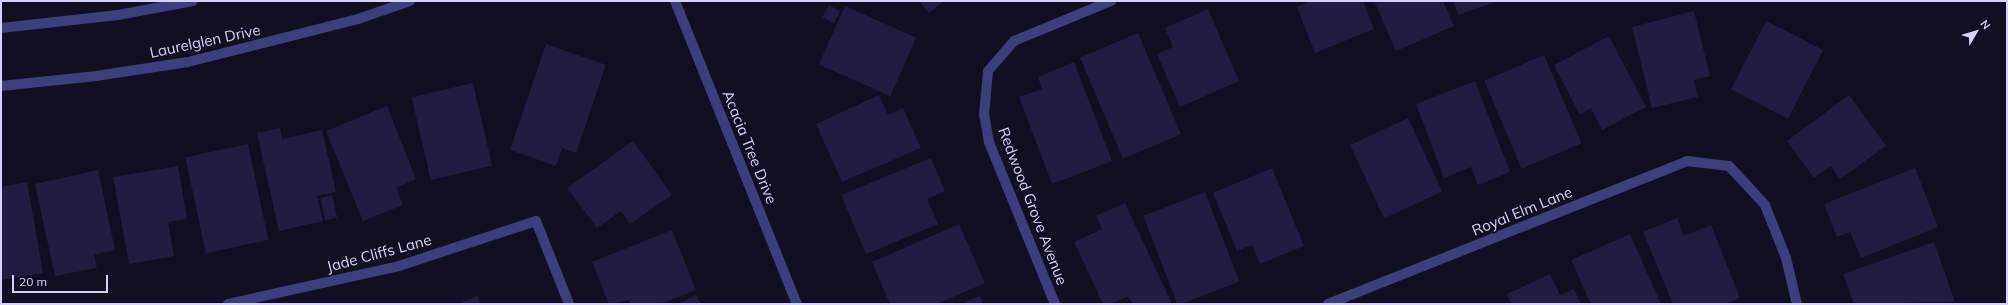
<!DOCTYPE html>
<style>
body{margin:0}
#map{position:relative;width:2008px;height:305px;overflow:hidden;background:#110f21;font-family:Mulish,sans-serif}
div>[style]{position:absolute}
[style*='--x']{left:calc(var(--x)*1px);top:calc(var(--y)*1px);width:calc(var(--w)*1px);rotate:calc(var(--a)*1deg)}
.building>*{inset:0;background:#221c40;transform-origin:0 0}
.minor>*{height:10px;margin:-5px;padding:0 5px;transform-origin:5px;border-radius:5px;background:#3d3e7c}
.tertiary>*{height:10px;margin:-5px;padding:0 5px;transform-origin:5px;border-radius:5px;background:#3d3e7c}
span{translate:-50% -50%;white-space:nowrap;text-align:center;line-height:1.15;-webkit-text-stroke:3.5px #110f21;paint-order:stroke}
.street-label{font-size:15px;color:#d5d2fc}
.frame{position:absolute;inset:0;border:2px solid #d5d2fc;pointer-events:none}
.north{position:absolute;left:1956px;top:12px;width:40px;height:40px;-webkit-text-stroke:3px #110f21;paint-order:stroke;rotate:52deg;font-size:11px;font-weight:700;line-height:16px;text-align:center;color:#d5d2fc}
.north::after{content:'';display:block;margin:auto;width:14px;height:18px;background:#d5d2fc;clip-path:polygon(50% 0,100% 100%,50% 72%,0 100%)}
.scale{position:absolute;left:12px;top:275px;width:96px;height:18px;box-sizing:border-box;border:2px solid #d5d2fc;border-top:0;padding-left:5px;font-size:12px;line-height:14px;white-space:nowrap;color:#d5d2fc;-webkit-text-stroke:3px #110f21;paint-order:stroke}
</style>
<div id="map">
<div class="building">
<i style="clip-path:polygon(919px 1px,944px 1px,929px 13px)"></i>
<i style="clip-path:polygon(1310px 1px,1363px 1px,1374px 29px,1315px 53px,1297px 7px)"></i>
<i style="clip-path:polygon(1374px 1px,1443px 1px,1454px 26px,1396px 51px)"></i>
<i style="clip-path:polygon(1453px 1px,1499px 1px,1458px 15px)"></i>
<i style="left:829px;top:5px;width:13px;height:14px;rotate:29deg"></i>
<i style="left:845px;top:6px;width:78px;height:64px;rotate:24deg"></i>
<i style="clip-path:polygon(1208px 9px,1239px 81px,1180px 107px,1157px 54px,1173px 47px,1165px 28px)"></i>
<i style="clip-path:polygon(1694px 11px,1710px 76px,1694px 80px,1698px 97px,1652px 108px,1632px 27px)"></i>
<i style="left:1766px;top:21px;width:64px;height:77px;rotate:27deg"></i>
<i style="left:1138px;top:33px;width:110px;height:63px;rotate:67deg"></i>
<i style="clip-path:polygon(1609px 36px,1646px 107px,1602px 130px,1591px 108px,1580px 115px,1554px 65px)"></i>
<i style="clip-path:polygon(546px 44px,606px 65px,576px 153px,562px 148px,556px 166px,510px 150px)"></i>
<i style="left:1544px;top:55px;width:96px;height:65px;rotate:67deg"></i>
<i style="clip-path:polygon(1074px 62px,1112px 161px,1052px 184px,1019px 97px,1042px 89px,1038px 77px)"></i>
<i style="clip-path:polygon(1475px 81px,1510px 172px,1478px 185px,1471px 167px,1444px 178px,1416px 104px)"></i>
<i style="left:473px;top:83px;width:85px;height:63px;rotate:77deg"></i>
<i style="clip-path:polygon(879px 95px,888px 115px,903px 108px,921px 148px,842px 182px,816px 124px)"></i>
<i style="clip-path:polygon(1849px 95px,1886px 146px,1840px 179px,1831px 166px,1814px 178px,1787px 141px)"></i>
<i style="clip-path:polygon(387px 106px,416px 179px,396px 188px,403px 205px,363px 221px,326px 131px)"></i>
<i style="left:1408px;top:118px;width:81px;height:64px;rotate:65deg"></i>
<i style="clip-path:polygon(280px 128px,282px 139px,322px 130px,336px 192px,317px 196px,323px 221px,279px 231px,257px 133px)"></i>
<i style="clip-path:polygon(633px 141px,672px 195px,630px 224px,621px 211px,597px 228px,567px 188px)"></i>
<i style="left:248px;top:144px;width:98px;height:64px;rotate:78deg"></i>
<i style="clip-path:polygon(931px 158px,945px 191px,927px 199px,938px 224px,866px 254px,841px 195px)"></i>
<i style="clip-path:polygon(178px 166px,187px 219px,168px 222px,174px 256px,129px 264px,113px 177px)"></i>
<i style="clip-path:polygon(1272px 168px,1304px 246px,1260px 264px,1252px 245px,1237px 251px,1213px 193px)"></i>
<i style="clip-path:polygon(1915px 168px,1938px 227px,1861px 258px,1850px 232px,1837px 237px,1824px 204px)"></i>
<i style="clip-path:polygon(98px 170px,115px 250px,94px 255px,97px 268px,55px 276px,35px 184px)"></i>
<i style="clip-path:polygon(27px 182px,43px 273px,1px 280px,1px 187px)"></i>
<i style="left:1205px;top:192px;width:96px;height:66px;rotate:69deg"></i>
<i style="left:332px;top:195px;width:23px;height:12px;rotate:77deg"></i>
<i style="clip-path:polygon(1125px 203px,1172px 304px,1132px 304px,1128px 296px,1111px 304px,1103px 304px,1074px 242px,1102px 229px,1096px 216px)"></i>
<i style="clip-path:polygon(1677px 218px,1684px 236px,1711px 225px,1740px 298px,1725px 304px,1673px 304px,1643px 232px)"></i>
<i style="clip-path:polygon(959px 224px,985px 283px,937px 304px,890px 304px,872px 262px)"></i>
<i style="clip-path:polygon(672px 230px,696px 290px,660px 304px,630px 304px,629px 300px,609px 304px,592px 262px)"></i>
<i style="clip-path:polygon(1630px 234px,1661px 304px,1591px 304px,1571px 260px)"></i>
<i style="clip-path:polygon(1934px 242px,1955px 302px,1854px 304px,1843px 274px)"></i>
<i style="clip-path:polygon(1550px 274px,1560px 295px,1574px 289px,1581px 304px,1511px 304px,1507px 294px)"></i>
<i style="clip-path:polygon(696px 295px,701px 304px,678px 304px)"></i>
<i style="clip-path:polygon(477px 296px,480px 304px,458px 304px)"></i>
<i style="clip-path:polygon(980px 296px,983px 304px,961px 304px)"></i>
</div>
<div class="minor">
<i style="--x:675;--y:1;--w:327;--a:68.1"></i>
<i style="--x:228;--y:304;--w:175;--a:-12.5"></i>
<i style="--x:399;--y:266;--w:144;--a:-18.2"></i>
<i style="--x:536;--y:221;--w:89;--a:68.3"></i>
<i style="--x:1055;--y:304;--w:175;--a:-112.2"></i>
<i style="--x:989;--y:142;--w:27;--a:-100"></i>
<i style="--x:984;--y:115;--w:44;--a:-84.8"></i>
<i style="--x:988;--y:71;--w:40;--a:-49"></i>
<i style="--x:1014;--y:41;--w:105;--a:-22.4"></i>
<i style="--x:1328;--y:304;--w:386;--a:-21.7"></i>
<i style="--x:1687;--y:161;--w:42;--a:6.8"></i>
<i style="--x:1729;--y:166;--w:53;--a:47.3"></i>
<i style="--x:1765;--y:205;--w:57;--a:68.4"></i>
<i style="--x:1786;--y:258;--w:47;--a:76.6"></i>
</div>
<div class="tertiary">
<i style="--x:1;--y:28;--w:118;--a:-6.3"></i>
<i style="--x:118;--y:15;--w:76;--a:-10.6"></i>
<i style="--x:1;--y:86;--w:96;--a:-6"></i>
<i style="--x:96;--y:76;--w:93;--a:-8.7"></i>
<i style="--x:188;--y:62;--w:175;--a:-14.2"></i>
<i style="--x:358;--y:19;--w:55;--a:-19.1"></i>
</div>
<div class="street-label">
<span style="left:205px;top:41px;rotate:-12deg">Laurelglen Drive</span>
<span style="left:750px;top:147px;rotate:68deg">Acacia Tree Drive</span>
<span style="left:1033px;top:206px;rotate:69deg">Redwood Grove Avenue</span>
<span style="left:1522px;top:211px;rotate:-22deg">Royal Elm Lane</span>
<span style="left:379px;top:253px;rotate:-15deg">Jade Cliffs Lane</span>
</div>
<div class="frame"></div>
<div class="north">N</div>
<div class="scale">20 m</div>
</div>
